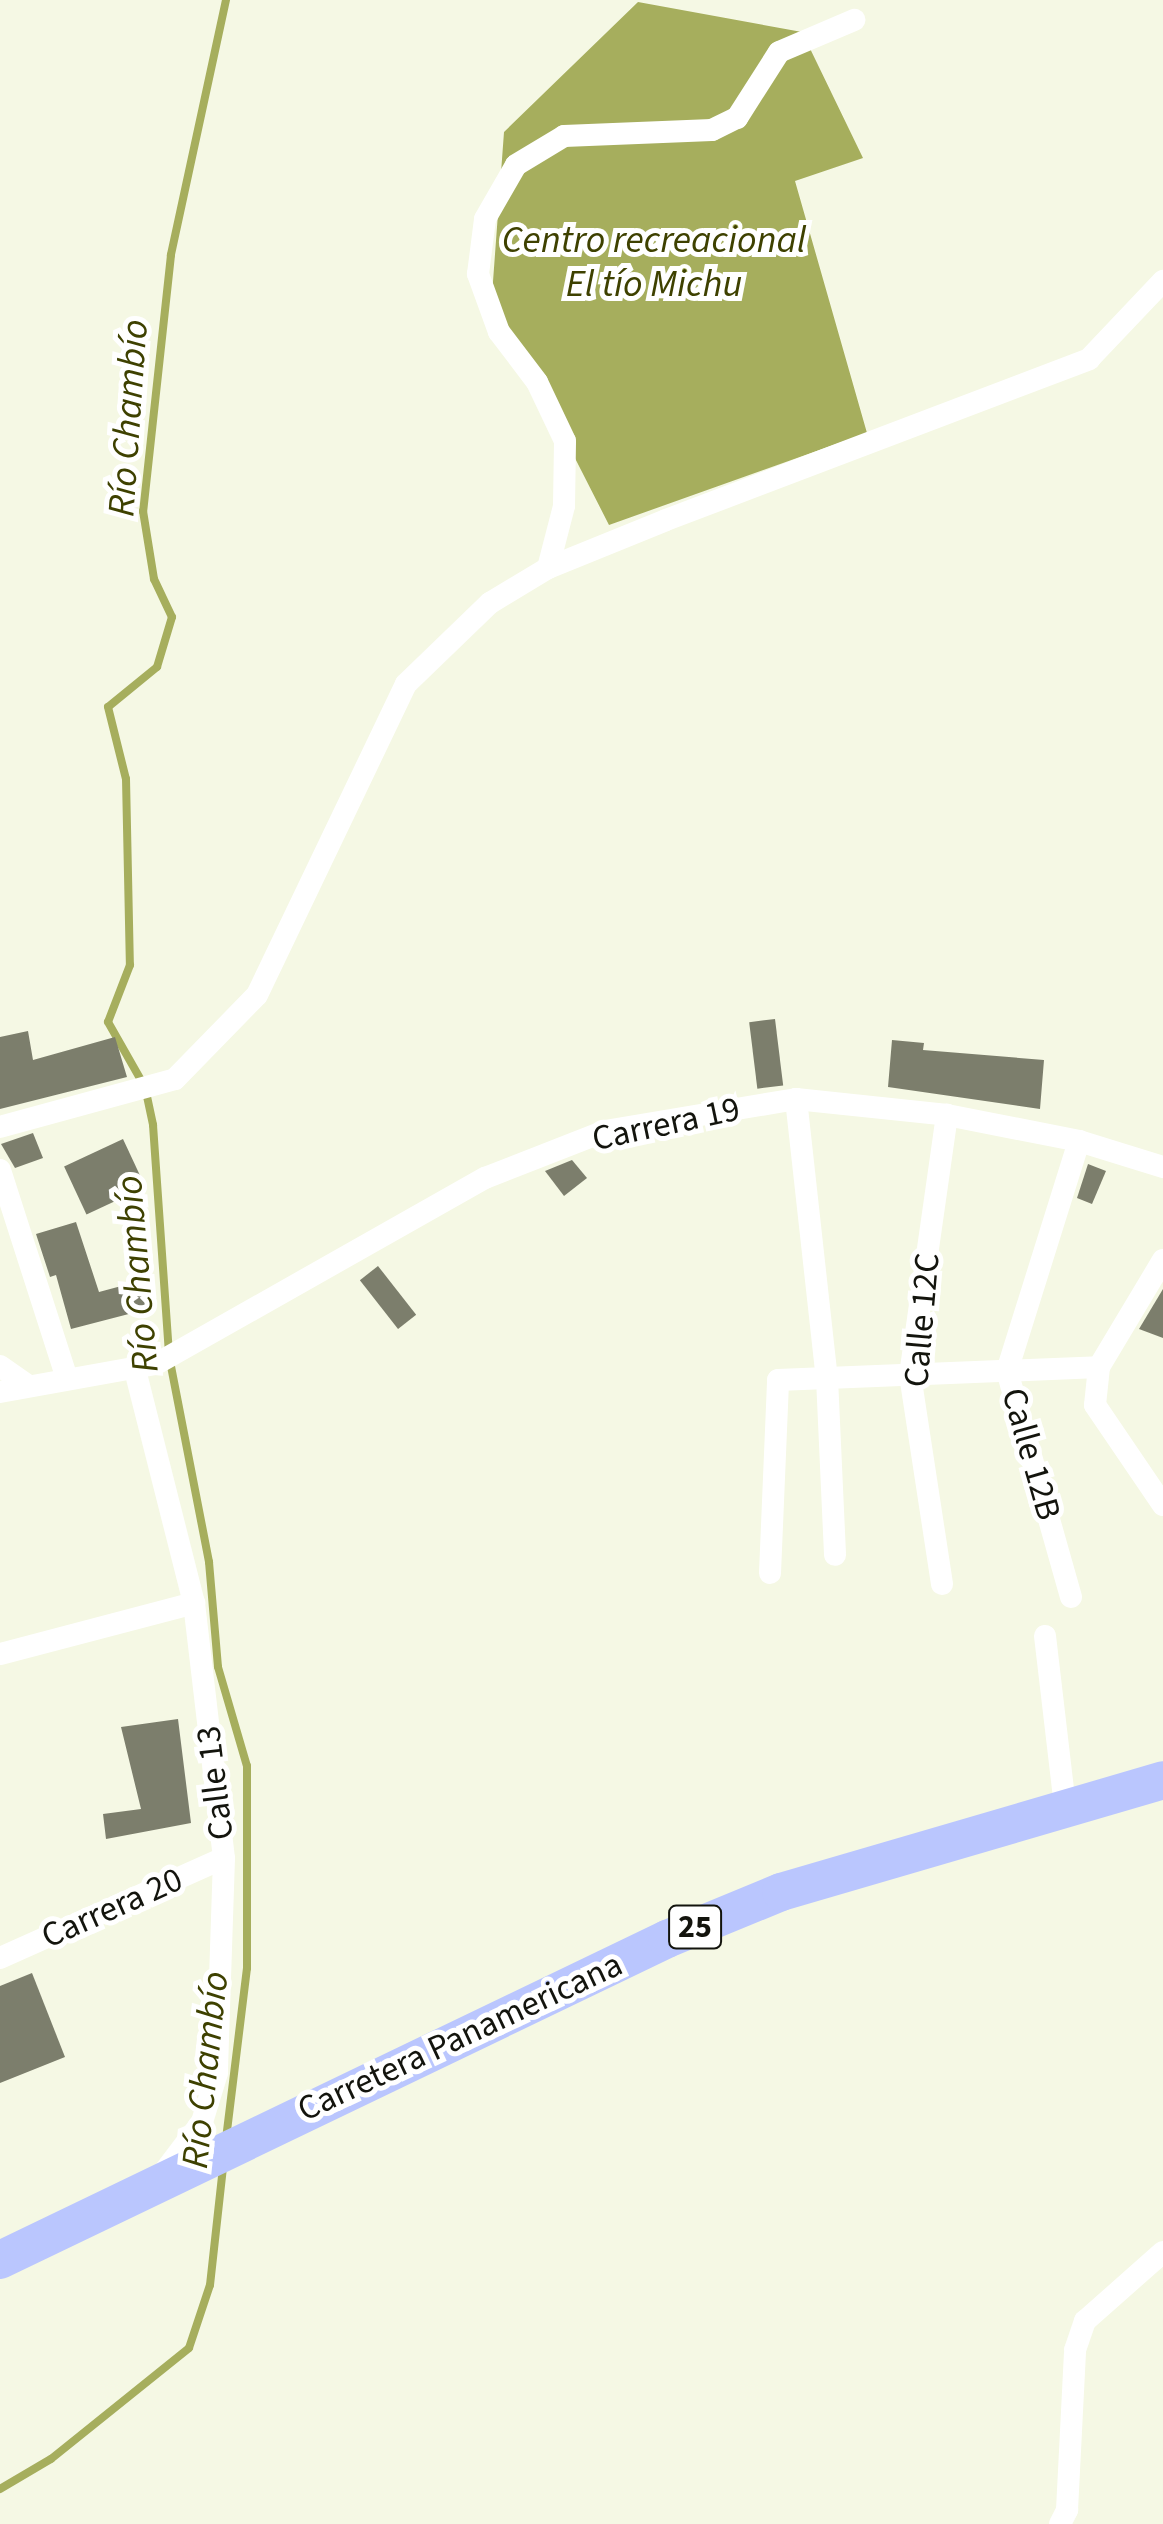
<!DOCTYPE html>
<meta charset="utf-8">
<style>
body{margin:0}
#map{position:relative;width:1163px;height:2524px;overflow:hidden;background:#f5f8e4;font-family:"Source Sans 3",sans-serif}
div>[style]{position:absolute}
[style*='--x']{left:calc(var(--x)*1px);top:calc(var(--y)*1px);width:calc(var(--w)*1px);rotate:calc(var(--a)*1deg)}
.water>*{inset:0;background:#a6ae5d}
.stream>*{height:8px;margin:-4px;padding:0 4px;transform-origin:4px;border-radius:4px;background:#a6ae5d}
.building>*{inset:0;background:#7c7e6c;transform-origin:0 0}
.minor>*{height:22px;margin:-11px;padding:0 11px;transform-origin:11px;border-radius:11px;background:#fff}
.trunk>*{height:38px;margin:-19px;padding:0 19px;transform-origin:19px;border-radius:19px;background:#bac6fe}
span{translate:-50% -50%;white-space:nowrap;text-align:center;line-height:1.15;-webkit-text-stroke:10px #fff;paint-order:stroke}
.shield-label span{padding:2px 8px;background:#fff;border:2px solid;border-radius:8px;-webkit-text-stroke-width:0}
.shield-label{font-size:32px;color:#13140d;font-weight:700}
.street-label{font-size:35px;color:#13140d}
.water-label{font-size:38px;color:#3e4100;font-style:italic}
</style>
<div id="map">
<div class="water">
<i style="clip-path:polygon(638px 2px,802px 32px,863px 158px,795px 181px,867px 433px,609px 525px,492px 295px,504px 132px)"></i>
</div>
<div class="stream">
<i style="--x:226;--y:0;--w:261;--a:102.2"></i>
<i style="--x:171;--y:255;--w:258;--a:96.2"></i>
<i style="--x:143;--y:511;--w:69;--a:80.8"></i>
<i style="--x:154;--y:579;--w:42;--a:64.7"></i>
<i style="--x:172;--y:617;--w:52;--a:106.7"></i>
<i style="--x:157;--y:667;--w:63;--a:140.8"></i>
<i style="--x:108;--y:707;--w:74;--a:76"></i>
<i style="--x:126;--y:779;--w:186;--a:88.8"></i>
<i style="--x:130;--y:965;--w:61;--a:111.1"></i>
<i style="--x:108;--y:1022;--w:75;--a:60.4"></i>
<i style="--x:145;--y:1087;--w:39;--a:78"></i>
<i style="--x:153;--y:1125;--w:232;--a:86"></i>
<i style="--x:169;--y:1356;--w:210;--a:79"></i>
<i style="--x:209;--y:1562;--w:105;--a:85.1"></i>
<i style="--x:218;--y:1667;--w:103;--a:73.7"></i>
<i style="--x:247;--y:1766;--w:202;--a:90"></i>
<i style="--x:247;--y:1968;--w:172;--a:97"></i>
<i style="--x:0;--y:2489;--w:59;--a:-30.5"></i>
<i style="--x:51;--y:2459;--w:177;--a:-38.8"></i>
<i style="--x:189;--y:2348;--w:66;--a:-71.6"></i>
<i style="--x:210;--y:2285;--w:119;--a:-83.7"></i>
</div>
<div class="building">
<i style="left:775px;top:1019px;width:67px;height:26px;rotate:83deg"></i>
<i style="clip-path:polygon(28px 1031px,33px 1060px,115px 1037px,127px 1077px,0 1109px,0 1037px)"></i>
<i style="clip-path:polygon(892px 1040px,924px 1043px,923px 1050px,1044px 1060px,1040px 1109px,888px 1087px)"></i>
<i style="clip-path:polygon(33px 1133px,43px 1158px,15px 1168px,1px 1144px)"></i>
<i style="left:123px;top:1139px;width:53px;height:65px;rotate:65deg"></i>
<i style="clip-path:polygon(572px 1160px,587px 1178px,564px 1196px,545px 1171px)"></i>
<i style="clip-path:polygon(1088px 1164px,1106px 1171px,1092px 1204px,1077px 1198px)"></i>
<i style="clip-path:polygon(76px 1222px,99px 1292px,140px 1281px,148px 1309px,71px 1329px,56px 1275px,50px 1277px,36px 1234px)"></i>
<i style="left:378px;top:1266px;width:62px;height:23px;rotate:52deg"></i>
<i style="clip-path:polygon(1163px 1289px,1163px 1338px,1139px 1329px)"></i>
<i style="clip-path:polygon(178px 1719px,191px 1823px,106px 1839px,103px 1814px,141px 1809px,121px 1727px)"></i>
<i style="clip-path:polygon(32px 1973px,65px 2057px,0 2083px,0 1986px)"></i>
</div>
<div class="minor">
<i style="--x:548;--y:568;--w:64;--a:-75.5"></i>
<i style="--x:564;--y:506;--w:65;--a:-89.1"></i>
<i style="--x:565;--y:441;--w:65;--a:-115.4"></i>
<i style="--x:537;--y:382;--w:63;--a:-127.2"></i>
<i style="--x:499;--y:332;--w:62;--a:-109.9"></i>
<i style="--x:478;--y:274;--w:55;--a:-82.7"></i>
<i style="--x:485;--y:219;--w:62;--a:-60.1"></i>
<i style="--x:516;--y:165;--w:56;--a:-31.1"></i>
<i style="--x:564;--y:136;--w:148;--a:-2.3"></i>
<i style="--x:712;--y:130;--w:28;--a:-26"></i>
<i style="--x:737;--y:118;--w:78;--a:-57.5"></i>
<i style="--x:779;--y:52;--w:82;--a:-23.1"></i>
<i style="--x:796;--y:1099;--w:281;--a:83.7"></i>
<i style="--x:827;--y:1378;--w:177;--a:87.4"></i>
<i style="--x:0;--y:1127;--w:181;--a:-15.3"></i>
<i style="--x:175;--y:1079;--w:117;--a:-45.7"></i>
<i style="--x:257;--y:995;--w:345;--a:-64.4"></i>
<i style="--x:406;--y:684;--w:117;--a:-44"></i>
<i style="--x:490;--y:603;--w:68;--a:-31.1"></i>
<i style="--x:548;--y:568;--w:127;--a:-22.1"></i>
<i style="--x:666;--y:520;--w:453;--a:-20.8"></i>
<i style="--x:1089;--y:359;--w:108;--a:-46.5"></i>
<i style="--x:0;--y:1170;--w:216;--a:72.2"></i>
<i style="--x:1163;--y:1260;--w:125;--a:120.9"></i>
<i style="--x:1099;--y:1367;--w:38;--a:96"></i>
<i style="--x:1095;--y:1405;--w:121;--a:55.8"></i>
<i style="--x:0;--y:1366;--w:35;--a:35"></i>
<i style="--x:135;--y:1370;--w:240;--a:75.8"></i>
<i style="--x:194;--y:1603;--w:257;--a:83.3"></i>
<i style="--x:224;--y:1858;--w:215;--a:91.9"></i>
<i style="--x:217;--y:2073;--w:51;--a:107"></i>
<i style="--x:202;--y:2122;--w:68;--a:127.2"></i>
<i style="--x:0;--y:1392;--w:158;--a:-10.2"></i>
<i style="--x:156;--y:1364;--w:378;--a:-29.5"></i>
<i style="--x:485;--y:1178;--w:129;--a:-21.4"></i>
<i style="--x:605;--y:1131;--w:194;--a:-9.5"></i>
<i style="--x:796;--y:1099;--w:152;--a:6"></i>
<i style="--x:947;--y:1115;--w:135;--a:11.1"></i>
<i style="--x:1079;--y:1141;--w:88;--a:17.2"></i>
<i style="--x:770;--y:1573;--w:193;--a:-87.6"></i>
<i style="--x:778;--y:1380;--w:321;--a:-2.3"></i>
<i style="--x:942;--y:1584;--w:211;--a:-98.7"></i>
<i style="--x:910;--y:1375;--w:263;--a:-81.9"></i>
<i style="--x:1071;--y:1597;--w:235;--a:-105.8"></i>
<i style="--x:1007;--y:1371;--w:241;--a:-72.6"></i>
<i style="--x:1045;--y:1636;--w:170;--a:83.3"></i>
<i style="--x:0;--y:1654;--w:201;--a:-14.7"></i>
<i style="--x:0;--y:1958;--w:245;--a:-24.1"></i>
<i style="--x:1060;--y:2524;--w:16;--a:-63"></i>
<i style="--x:1067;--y:2510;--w:160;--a:-87.1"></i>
<i style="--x:1075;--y:2350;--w:31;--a:-71"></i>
<i style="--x:1085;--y:2321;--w:104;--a:-41.5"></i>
</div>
<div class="trunk">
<i style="--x:0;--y:2260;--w:740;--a:-25.7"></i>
<i style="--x:667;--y:1939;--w:123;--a:-22.4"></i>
<i style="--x:781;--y:1892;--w:398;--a:-16.3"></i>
</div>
<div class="shield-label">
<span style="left:695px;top:1927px">25</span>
</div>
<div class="street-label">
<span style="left:666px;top:1124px;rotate:-12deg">Carrera 19</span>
<span style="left:922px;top:1320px;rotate:-85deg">Calle 12C</span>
<span style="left:1031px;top:1454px;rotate:74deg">Calle 12B</span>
<span style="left:215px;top:1783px;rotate:-97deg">Calle 13</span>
<span style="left:112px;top:1908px;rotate:-24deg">Carrera 20</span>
<span style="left:460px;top:2037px;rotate:-25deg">Carretera Panamericana</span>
</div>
<div class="water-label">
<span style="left:654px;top:263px">Centro recreacional<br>El tío Michu</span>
<span style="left:129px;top:418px;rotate:-86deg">Río Chambío</span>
<span style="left:138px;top:1274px;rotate:-95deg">Río Chambío</span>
<span style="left:206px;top:2070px;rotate:-84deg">Río Chambío</span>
</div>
</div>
